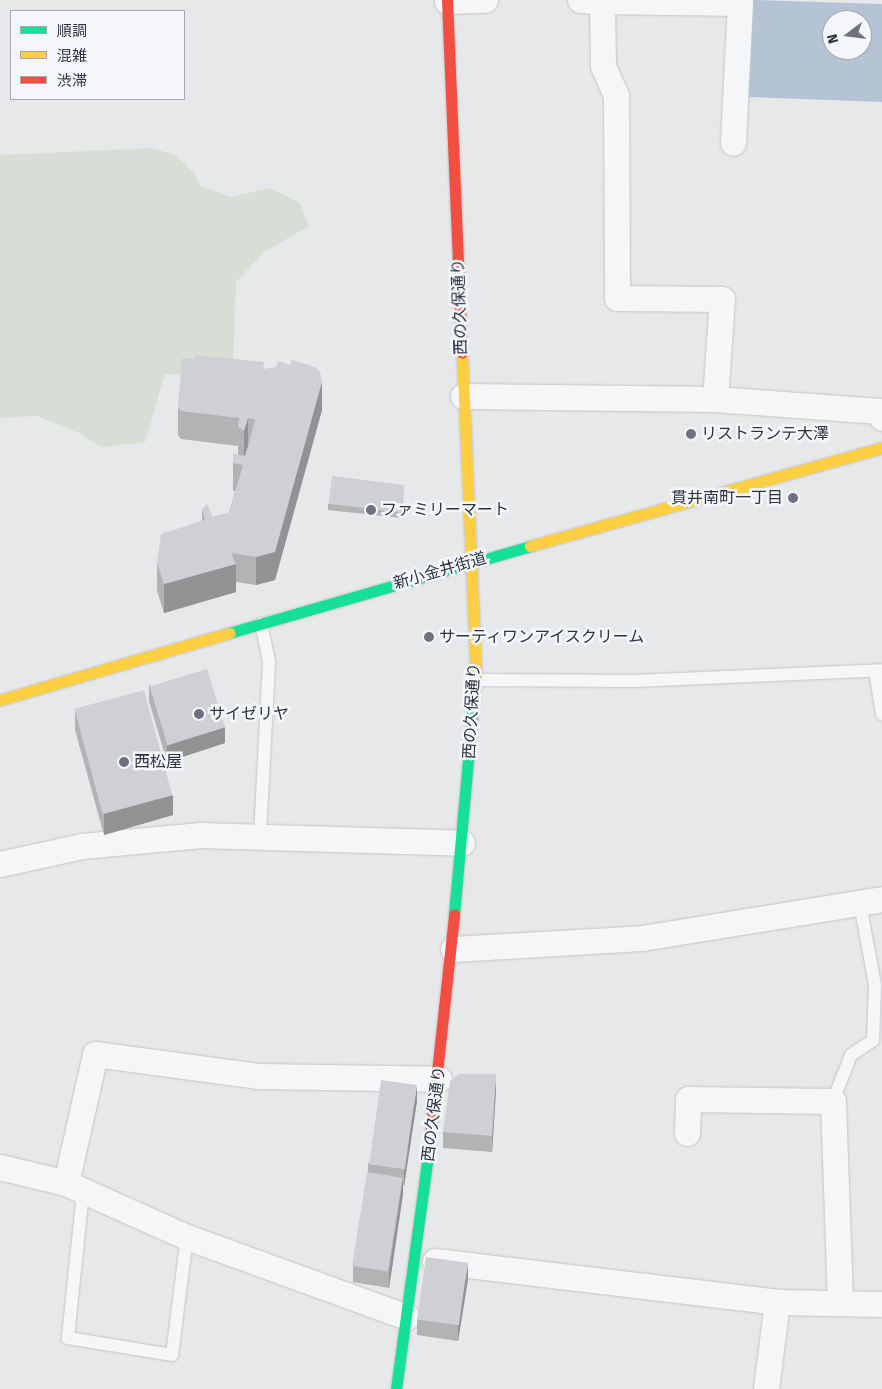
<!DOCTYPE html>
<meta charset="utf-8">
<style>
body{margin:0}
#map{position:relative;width:882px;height:1389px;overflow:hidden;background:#e6e8ea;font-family:"Fira Sans","Noto Sans JP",sans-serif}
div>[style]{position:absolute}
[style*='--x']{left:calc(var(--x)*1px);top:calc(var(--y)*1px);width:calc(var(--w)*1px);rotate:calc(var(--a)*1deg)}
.green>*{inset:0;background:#d6ded6}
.water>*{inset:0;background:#b4c4d5}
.roads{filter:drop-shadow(0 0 1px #c4c6c8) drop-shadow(0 0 1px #c4c6c8)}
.lane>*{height:12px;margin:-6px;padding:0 6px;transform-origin:6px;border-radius:6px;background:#f5f6f7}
.street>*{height:25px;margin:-12.5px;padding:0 12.5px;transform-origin:12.5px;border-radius:12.5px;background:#f5f6f7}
.fast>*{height:11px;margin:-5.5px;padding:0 5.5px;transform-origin:5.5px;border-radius:5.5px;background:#16e098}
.slow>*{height:11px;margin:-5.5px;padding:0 5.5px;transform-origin:5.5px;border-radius:5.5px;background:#ffcf43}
.jam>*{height:11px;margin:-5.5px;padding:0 5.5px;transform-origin:5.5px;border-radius:5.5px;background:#f24e42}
.wall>*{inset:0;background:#b1b3b5}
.shaded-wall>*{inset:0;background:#909294}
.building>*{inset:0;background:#ced0d3;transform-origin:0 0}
.dots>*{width:14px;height:14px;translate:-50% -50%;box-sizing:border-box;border:2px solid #f4f6f9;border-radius:50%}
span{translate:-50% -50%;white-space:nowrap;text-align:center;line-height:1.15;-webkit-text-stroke:5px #f4f6f9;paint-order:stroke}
.street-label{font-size:16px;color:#2b3445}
.poi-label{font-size:16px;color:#2b3445}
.left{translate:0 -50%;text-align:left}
.right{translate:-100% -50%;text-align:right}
.legend{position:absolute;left:10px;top:10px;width:175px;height:90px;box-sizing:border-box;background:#f4f6f9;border:1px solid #a4a8b1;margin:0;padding:6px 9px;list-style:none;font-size:15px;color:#2b3445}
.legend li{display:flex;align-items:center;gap:10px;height:25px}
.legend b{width:25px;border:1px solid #a4a8b1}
.north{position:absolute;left:822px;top:10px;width:50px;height:50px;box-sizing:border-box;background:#f4f6f9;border:1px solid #a4a8b1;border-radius:50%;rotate:255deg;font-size:14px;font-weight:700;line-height:20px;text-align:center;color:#2b3445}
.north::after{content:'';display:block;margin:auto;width:18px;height:22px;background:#6c737f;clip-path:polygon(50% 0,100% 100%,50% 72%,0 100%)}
</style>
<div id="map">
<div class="green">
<i style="clip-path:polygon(152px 148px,175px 155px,193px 172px,201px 186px,230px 197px,270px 188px,300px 203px,309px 226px,264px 252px,236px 282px,233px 366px,215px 377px,165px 374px,145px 442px,101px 447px,79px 433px,37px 416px,0 418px,0 155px)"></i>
</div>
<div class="water">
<i style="clip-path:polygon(evenodd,752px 0,882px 4px,882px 102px,748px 97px,752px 0,832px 20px,862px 20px,862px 50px,832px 50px,832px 20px)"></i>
</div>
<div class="roads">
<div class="lane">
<i style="--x:875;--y:671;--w:44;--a:80.8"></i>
<i style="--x:476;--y:680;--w:158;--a:0.4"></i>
<i style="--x:634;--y:681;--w:248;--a:-2.5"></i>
<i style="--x:260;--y:835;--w:174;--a:-87"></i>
<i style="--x:269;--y:661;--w:38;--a:-102"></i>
<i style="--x:833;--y:1101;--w:49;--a:-68.6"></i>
<i style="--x:851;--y:1055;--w:27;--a:-34"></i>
<i style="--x:873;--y:1040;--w:55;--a:-87.9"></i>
<i style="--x:875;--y:985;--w:83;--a:-100.4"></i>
<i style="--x:83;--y:1192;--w:147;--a:95.9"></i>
<i style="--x:68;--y:1338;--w:105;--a:9.3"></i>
<i style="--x:172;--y:1355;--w:119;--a:-82.8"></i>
</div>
<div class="street">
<i style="--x:580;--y:0;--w:22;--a:3"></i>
<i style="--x:602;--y:1;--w:65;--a:89.1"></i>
<i style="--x:603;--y:66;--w:32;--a:66"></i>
<i style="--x:616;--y:95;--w:203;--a:89.7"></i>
<i style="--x:617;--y:298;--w:105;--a:0.5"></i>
<i style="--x:722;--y:299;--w:100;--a:94"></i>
<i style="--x:447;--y:1;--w:38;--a:-2"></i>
<i style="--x:602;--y:1;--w:138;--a:0.8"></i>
<i style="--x:740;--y:3;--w:140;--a:92.9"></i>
<i style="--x:463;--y:396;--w:252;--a:0.7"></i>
<i style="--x:715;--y:399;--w:165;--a:4.2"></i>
<i style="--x:880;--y:411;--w:7;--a:74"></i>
<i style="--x:0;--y:864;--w:84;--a:-12.4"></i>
<i style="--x:82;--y:846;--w:119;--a:-5.3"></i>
<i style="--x:200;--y:835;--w:262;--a:1.7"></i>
<i style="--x:453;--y:949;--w:189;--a:-3.3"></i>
<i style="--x:642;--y:938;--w:243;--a:-9.2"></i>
<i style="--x:687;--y:1133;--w:34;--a:-88"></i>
<i style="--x:688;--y:1099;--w:145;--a:0.8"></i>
<i style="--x:833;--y:1101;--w:202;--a:88"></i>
<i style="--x:0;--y:1167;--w:68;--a:13.6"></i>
<i style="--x:66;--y:1183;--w:133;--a:24.1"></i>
<i style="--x:187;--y:1237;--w:234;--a:20"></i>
<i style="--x:66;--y:1183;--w:132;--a:-77.3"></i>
<i style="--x:95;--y:1054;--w:164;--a:7.7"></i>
<i style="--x:258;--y:1076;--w:181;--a:0.9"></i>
<i style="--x:435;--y:1261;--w:344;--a:6.8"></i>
<i style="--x:777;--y:1302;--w:105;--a:1.1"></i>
<i style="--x:766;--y:1389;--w:88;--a:-82.8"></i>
</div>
<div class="fast">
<i style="--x:229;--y:633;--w:313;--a:-16.1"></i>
<i style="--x:454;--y:914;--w:241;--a:-84.8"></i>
<i style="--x:396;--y:1389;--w:236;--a:-82.2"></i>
</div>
<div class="slow">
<i style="--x:462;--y:353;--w:321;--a:87.5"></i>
<i style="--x:530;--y:546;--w:365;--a:-15.6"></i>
<i style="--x:0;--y:700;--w:239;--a:-16.3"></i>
</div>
<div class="jam">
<i style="--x:447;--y:0;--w:353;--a:87.6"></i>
<i style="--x:428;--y:1155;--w:242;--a:-83.8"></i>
</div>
</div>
<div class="wall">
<i style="clip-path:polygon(evenodd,264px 369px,322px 410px,275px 580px,256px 585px,236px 582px,236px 592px,164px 613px,157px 591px,157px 563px,202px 520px,202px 509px,213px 517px,229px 513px,235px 491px,233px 491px,233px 454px,238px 455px,238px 446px,181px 439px,178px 435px,178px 407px,264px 369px,248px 446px,249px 446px,246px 456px,245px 456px,248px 446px)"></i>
<i style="clip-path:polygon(404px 485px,402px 518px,328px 510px,328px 504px)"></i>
<i style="clip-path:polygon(149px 685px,225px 743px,167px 762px,149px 701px)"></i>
<i style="clip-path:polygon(75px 709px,173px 815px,104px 835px,75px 730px)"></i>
<i style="clip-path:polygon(496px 1090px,492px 1152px,443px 1148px,443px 1132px)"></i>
<i style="clip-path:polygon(417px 1101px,404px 1186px,403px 1186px,403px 1194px,389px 1288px,353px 1282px,353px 1266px,368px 1173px,368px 1164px)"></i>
<i style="clip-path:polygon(468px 1279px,458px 1341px,417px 1335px,417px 1319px)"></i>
</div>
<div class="shaded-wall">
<i style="clip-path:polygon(322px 382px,322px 410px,275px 580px,256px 585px,256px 557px)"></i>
<i style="clip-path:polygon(248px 418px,248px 446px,244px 459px,244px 431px)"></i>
<i style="clip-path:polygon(236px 564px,236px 592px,164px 613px,164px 584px)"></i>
<i style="clip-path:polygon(225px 727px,225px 743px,167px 762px,167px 746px)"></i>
<i style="clip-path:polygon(173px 795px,173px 815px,104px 835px,104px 814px)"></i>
<i style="clip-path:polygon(496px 1074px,496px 1090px,492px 1152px,492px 1136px)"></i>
<i style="clip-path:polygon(417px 1085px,417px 1101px,404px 1186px,404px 1170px)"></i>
<i style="clip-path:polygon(403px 1178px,403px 1194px,389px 1288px,389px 1272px)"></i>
<i style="clip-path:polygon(468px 1263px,468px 1279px,458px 1341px,458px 1325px)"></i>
</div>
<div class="building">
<i style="clip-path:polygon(195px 355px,264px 362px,263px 369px,276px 367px,278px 361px,290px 365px,292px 360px,315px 367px,320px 372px,322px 382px,275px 552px,256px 557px,231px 553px,236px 564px,164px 584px,157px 563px,161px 534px,205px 520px,202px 509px,207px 504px,213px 517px,229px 513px,243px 465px,233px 463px,233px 454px,246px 456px,255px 419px,248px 418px,244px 431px,238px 427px,239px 418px,181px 411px,178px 407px,182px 358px,195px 359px)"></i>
<i style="left:332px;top:476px;width:73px;height:28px;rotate:7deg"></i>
<i style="left:207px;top:669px;width:61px;height:60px;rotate:73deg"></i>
<i style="left:144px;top:690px;width:109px;height:72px;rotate:75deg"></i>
<i style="clip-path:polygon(459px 1074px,496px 1074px,492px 1136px,443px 1132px,450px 1081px)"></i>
<i style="left:381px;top:1080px;width:36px;height:85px;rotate:8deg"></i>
<i style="left:367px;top:1172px;width:36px;height:95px;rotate:9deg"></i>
<i style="left:426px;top:1257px;width:42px;height:63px;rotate:8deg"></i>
</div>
<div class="dots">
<i style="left:691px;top:434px;background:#6c737f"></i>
<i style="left:793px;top:498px;background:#6c737f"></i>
<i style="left:371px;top:510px;background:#6c737f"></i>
<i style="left:429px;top:637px;background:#6c737f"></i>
<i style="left:199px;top:714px;background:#6c737f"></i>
<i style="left:124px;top:762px;background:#6c737f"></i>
</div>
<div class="street-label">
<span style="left:460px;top:307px;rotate:-92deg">西の久保通り</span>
<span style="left:440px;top:571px;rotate:-16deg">新小金井街道</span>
<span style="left:472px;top:711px;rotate:-87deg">西の久保通り</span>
<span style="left:434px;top:1114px;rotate:-83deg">西の久保通り</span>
</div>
<div class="poi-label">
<span class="left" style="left:701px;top:434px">リストランテ大澤</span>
<span class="right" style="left:783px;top:498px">貫井南町一丁目</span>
<span class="left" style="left:381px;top:510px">ファミリーマート</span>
<span class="left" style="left:439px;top:637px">サーティワンアイスクリーム</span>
<span class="left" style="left:209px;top:714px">サイゼリヤ</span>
<span class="left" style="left:134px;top:762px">西松屋</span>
</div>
<ul class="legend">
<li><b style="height:6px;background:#16e098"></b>順調</li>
<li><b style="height:6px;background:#ffcf43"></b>混雑</li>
<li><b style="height:6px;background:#f24e42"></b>渋滞</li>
</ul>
<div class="north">N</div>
</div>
